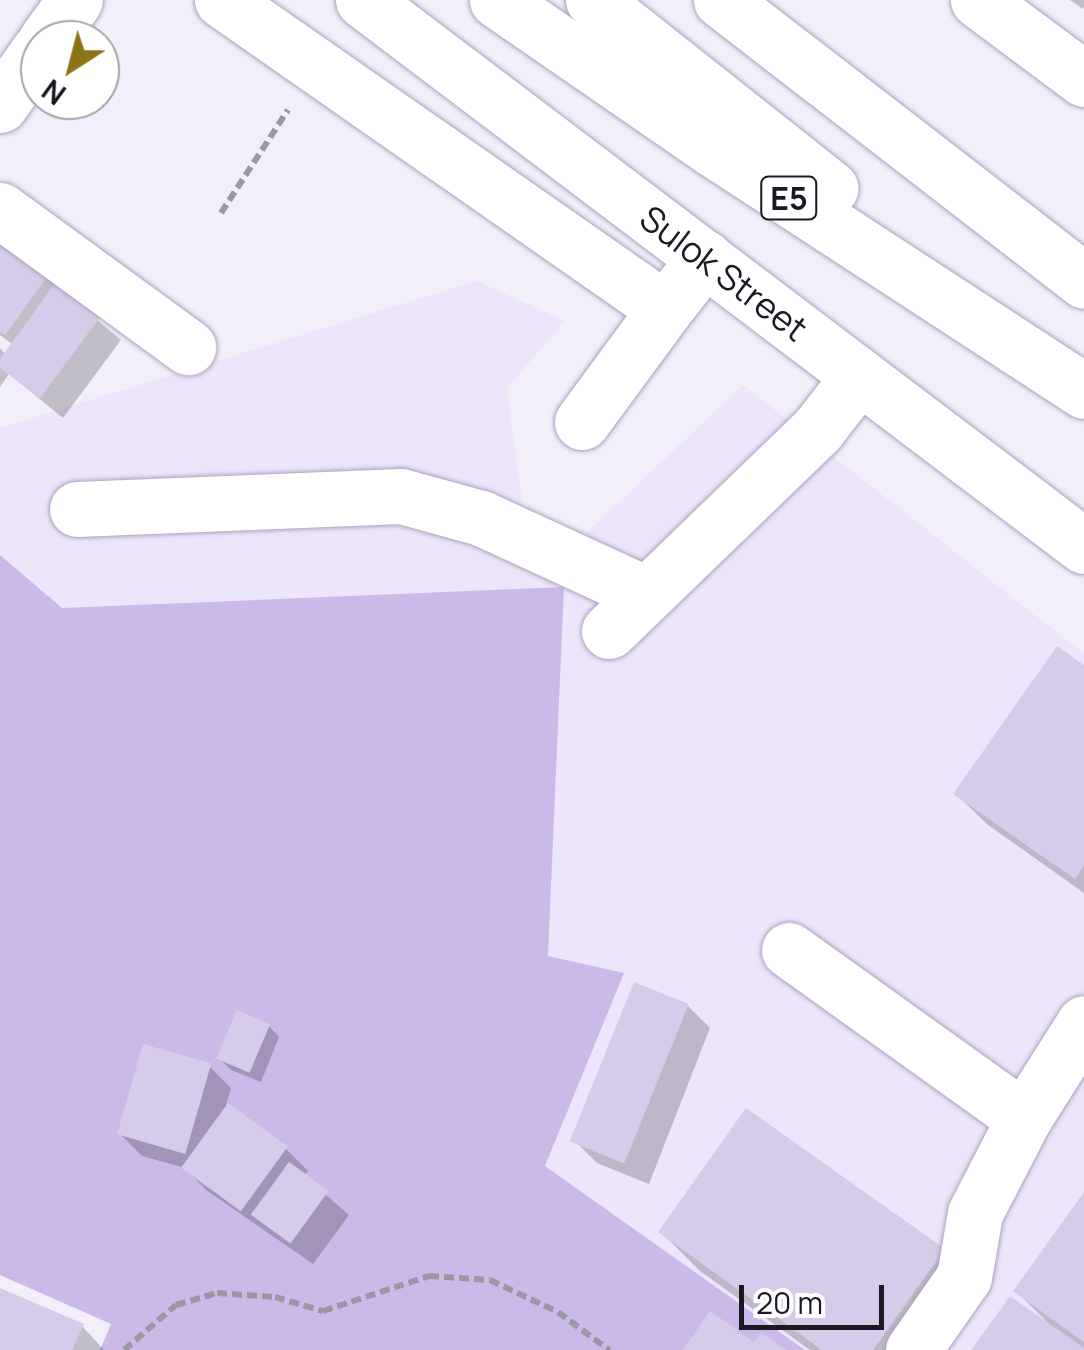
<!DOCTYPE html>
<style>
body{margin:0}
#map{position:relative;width:1084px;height:1350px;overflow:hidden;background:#f2eefa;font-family:Manrope,sans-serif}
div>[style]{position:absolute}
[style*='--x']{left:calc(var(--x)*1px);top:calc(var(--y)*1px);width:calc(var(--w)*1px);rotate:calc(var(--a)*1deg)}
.built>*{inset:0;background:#ede5fb}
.green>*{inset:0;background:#cbbae7}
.shadow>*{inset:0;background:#0003}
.building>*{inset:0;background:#d6ccea;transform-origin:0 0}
.path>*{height:6px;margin-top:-3px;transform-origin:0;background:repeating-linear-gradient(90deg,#9b97a3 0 10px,transparent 0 15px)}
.roads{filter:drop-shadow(0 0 2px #aca2bf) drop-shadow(0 0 2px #aca2bf)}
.minor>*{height:55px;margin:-27.5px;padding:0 27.5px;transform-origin:27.5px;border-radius:27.5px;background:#fff}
.highway>*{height:55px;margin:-27.5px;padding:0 27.5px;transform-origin:27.5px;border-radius:27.5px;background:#fff}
span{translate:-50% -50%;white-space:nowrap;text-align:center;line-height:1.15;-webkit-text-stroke:8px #fff;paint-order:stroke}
.shield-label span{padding:2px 8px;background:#fff;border:2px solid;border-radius:8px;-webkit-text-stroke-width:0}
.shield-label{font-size:32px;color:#1c1823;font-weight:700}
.street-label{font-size:35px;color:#1c1823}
.north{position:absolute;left:20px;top:20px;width:100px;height:100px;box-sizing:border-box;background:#fff;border:2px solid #a4a3a7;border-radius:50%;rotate:216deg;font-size:28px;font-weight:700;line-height:40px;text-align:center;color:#1c1823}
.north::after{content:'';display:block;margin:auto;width:35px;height:45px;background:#8d7317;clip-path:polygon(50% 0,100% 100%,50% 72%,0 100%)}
.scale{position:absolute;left:739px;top:1285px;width:145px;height:45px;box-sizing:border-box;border:5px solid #1c1823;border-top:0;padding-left:12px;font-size:30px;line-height:35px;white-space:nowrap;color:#1c1823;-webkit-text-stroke:8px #fff;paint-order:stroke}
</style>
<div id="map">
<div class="built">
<i style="clip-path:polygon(477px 281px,565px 321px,507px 388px,524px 517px,579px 540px,743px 385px,1084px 654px,1084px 1350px,805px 1350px,545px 1166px,623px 974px,548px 957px,564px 587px,61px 608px,0 555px,0 428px)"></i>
</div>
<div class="green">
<i style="clip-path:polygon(0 555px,62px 608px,564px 587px,548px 956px,624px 973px,545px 1166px,805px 1350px,100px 1350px,111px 1324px,0 1275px)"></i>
</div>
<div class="shadow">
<i style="clip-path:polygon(1070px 0,1084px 0,1084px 7px,1083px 9px)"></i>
<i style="clip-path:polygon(0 238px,121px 340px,63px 418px,9px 374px,0 387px,0 348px,6px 355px,13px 345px,0 335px)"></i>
<i style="clip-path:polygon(1084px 668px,1084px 893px,988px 825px,956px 794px)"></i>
<i style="clip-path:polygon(688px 1006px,710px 1028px,649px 1184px,597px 1163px,575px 1141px)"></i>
<i style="clip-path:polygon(269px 1026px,279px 1037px,261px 1082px,231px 1070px,220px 1059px)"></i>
<i style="clip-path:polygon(209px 1066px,231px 1088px,226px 1105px,286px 1149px,308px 1171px,304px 1176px,349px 1215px,313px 1264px,206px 1190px,185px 1168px,142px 1156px,120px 1134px)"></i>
<i style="clip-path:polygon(1084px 1197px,1084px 1350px,974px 1350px,1046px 1321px,1016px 1291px)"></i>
<i style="clip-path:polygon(661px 1232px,943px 1251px,940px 1350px,810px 1350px,700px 1271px)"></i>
<i style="clip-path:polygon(0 1291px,82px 1326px,104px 1350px,0 1350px)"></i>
</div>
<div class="building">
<i style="clip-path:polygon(0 235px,50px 273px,5px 335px,0 332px)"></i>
<i style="clip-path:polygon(56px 282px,101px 316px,40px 398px,0 368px,0 359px)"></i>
<i style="clip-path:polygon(1057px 646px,1084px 665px,1084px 866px,1075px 879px,953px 794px)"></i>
<i style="left:634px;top:982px;width:59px;height:172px;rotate:22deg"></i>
<i style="left:237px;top:1010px;width:36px;height:53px;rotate:23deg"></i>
<i style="left:143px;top:1044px;width:71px;height:94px;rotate:16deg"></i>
<i style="left:228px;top:1103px;width:74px;height:80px;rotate:36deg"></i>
<i style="clip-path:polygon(746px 1108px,945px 1249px,873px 1350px,822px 1350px,658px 1232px)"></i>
<i style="left:289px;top:1162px;width:49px;height:65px;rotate:36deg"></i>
<i style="clip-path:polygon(1084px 1192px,1084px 1342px,1013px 1291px)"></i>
<i style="clip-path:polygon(0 1288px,84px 1324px,72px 1350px,0 1350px)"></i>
<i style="clip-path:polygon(1010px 1296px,1084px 1348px,1084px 1350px,971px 1350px)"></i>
<i style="clip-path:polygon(710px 1311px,754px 1342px,761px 1332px,786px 1350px,683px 1350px)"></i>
</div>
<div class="path">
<i style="--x:221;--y:213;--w:123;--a:-57"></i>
<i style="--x:124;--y:1350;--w:69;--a:-40.9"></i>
<i style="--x:176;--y:1305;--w:43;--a:-16.3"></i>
<i style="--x:217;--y:1293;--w:58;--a:3.9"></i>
<i style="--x:275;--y:1297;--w:50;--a:16.3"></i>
<i style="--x:323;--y:1311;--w:112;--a:-18.3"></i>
<i style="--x:429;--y:1276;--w:61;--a:3.8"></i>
<i style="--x:490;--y:1280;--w:75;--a:25.2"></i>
<i style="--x:558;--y:1312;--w:64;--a:36.7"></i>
</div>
<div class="roads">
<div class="minor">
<i style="--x:222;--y:0;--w:540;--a:34.9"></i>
<i style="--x:665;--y:309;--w:65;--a:-51.9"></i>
<i style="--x:363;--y:0;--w:904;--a:37.14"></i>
<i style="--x:978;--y:0;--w:132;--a:36.7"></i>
<i style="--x:46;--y:40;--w:49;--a:-54.1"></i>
<i style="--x:0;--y:105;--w:69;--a:-54.5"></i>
<i style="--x:0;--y:210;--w:233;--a:36.1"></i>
<i style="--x:582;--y:422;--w:140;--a:-53.7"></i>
<i style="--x:77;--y:509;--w:324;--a:-2.3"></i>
<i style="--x:401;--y:496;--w:83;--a:15.4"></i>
<i style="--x:481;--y:518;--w:182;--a:24.7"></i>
<i style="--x:609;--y:631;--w:291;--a:-44"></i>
<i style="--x:818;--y:429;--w:67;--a:-52.3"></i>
<i style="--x:789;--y:950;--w:289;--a:35.6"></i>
<i style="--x:913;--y:1350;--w:89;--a:-55.1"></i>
<i style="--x:964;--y:1277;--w:65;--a:-80.2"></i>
<i style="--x:975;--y:1213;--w:107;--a:-62.7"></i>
<i style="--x:1024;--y:1118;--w:112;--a:-57.7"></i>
</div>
<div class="highway">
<i style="--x:497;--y:0;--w:262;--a:34.6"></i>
<i style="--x:713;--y:149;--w:443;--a:33.1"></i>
<i style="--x:593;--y:0;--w:303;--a:38.4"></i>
<i style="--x:721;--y:0;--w:459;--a:37.7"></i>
</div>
</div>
<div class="shield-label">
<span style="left:789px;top:198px">E5</span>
</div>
<div class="street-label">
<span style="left:724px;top:273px;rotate:37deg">Sulok Street</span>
</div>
<div class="north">N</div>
<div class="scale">20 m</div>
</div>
